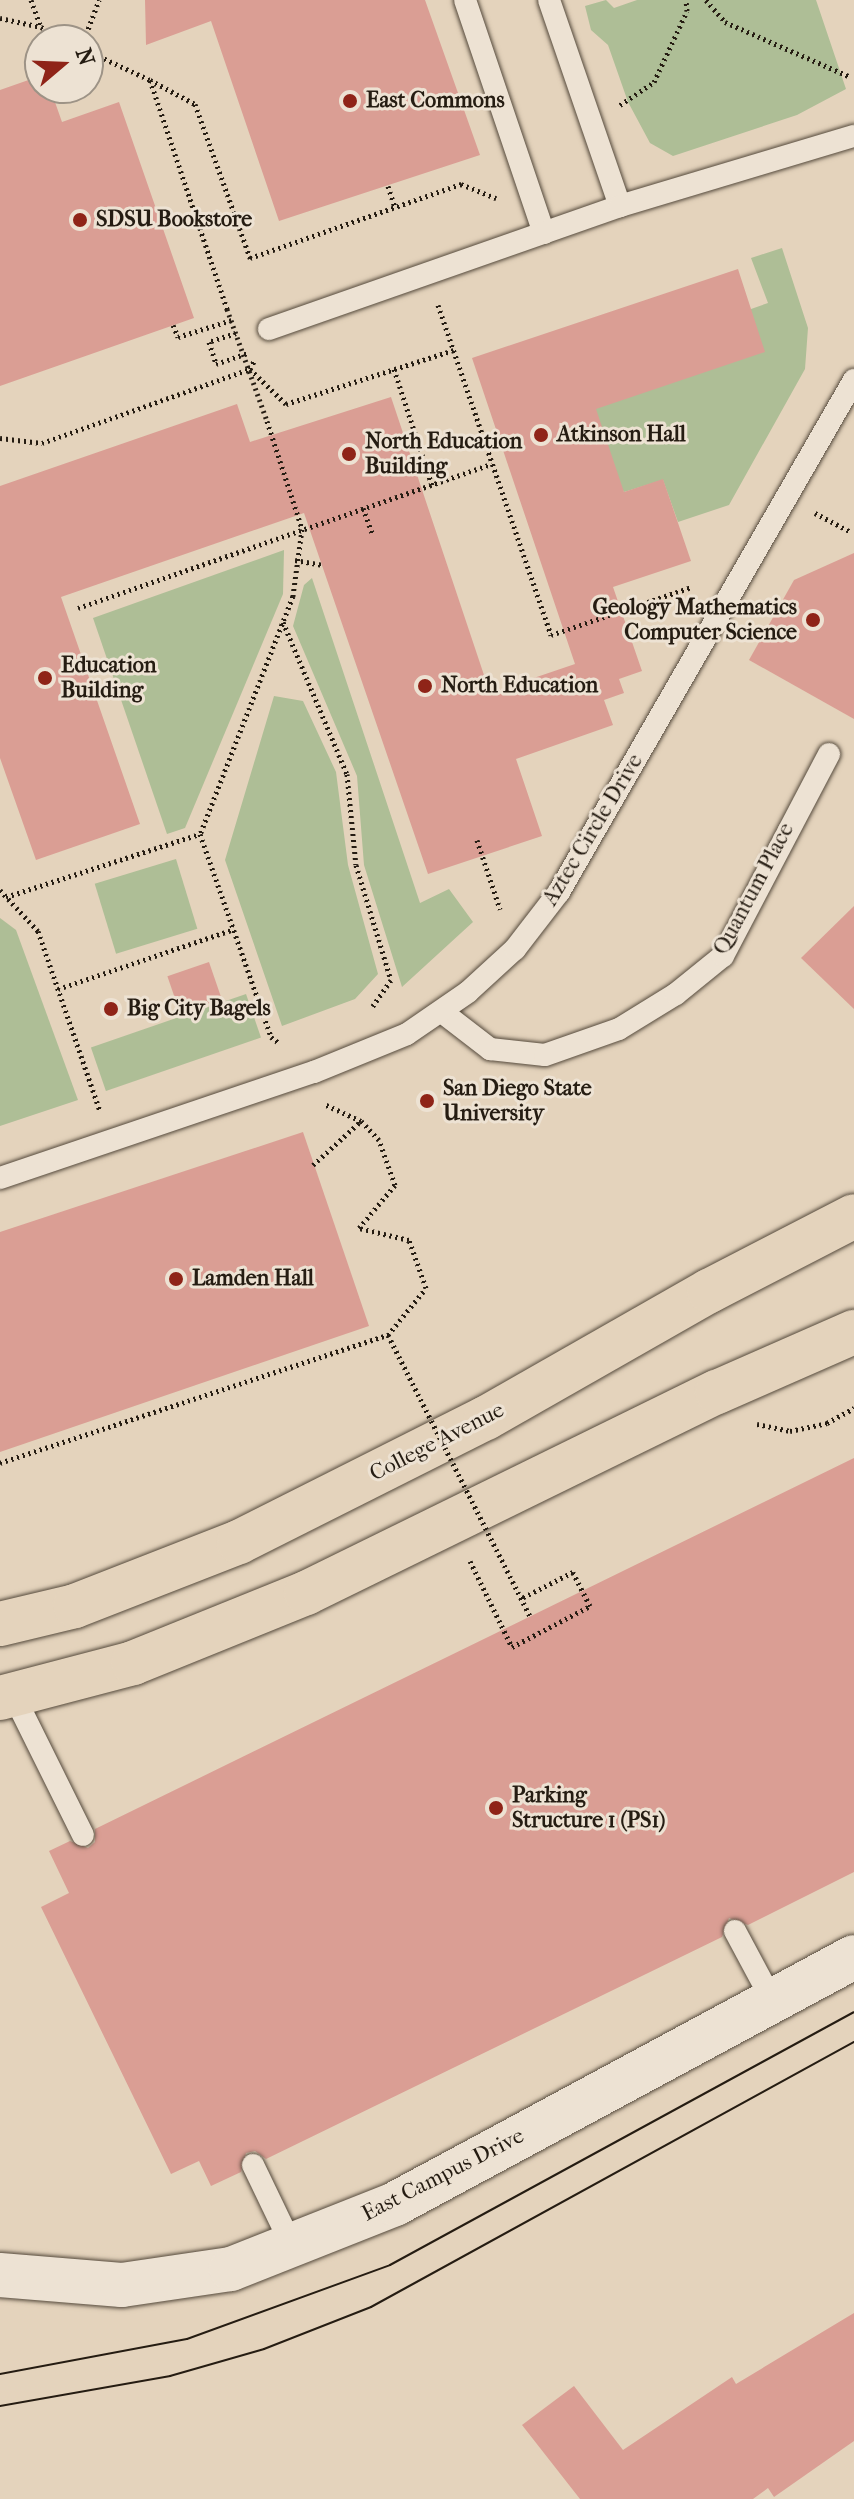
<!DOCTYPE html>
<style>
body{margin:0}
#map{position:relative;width:854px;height:2499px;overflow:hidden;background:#e4d3bc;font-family:"IM FELL French Canon",serif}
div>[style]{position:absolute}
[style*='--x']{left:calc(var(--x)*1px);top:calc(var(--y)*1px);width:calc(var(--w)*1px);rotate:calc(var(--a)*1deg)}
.green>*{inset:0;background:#aebe96;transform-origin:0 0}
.building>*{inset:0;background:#da9e94;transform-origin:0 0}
.path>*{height:5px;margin-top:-2.5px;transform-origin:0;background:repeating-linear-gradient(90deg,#251c12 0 2px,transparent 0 6px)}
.roads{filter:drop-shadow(0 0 2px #554a3c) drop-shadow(0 0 2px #554a3c)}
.lane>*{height:22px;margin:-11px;padding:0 11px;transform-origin:11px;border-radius:11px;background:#ede2d3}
.secondary>*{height:44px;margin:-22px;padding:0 22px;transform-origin:22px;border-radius:22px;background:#ede2d3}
.primary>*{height:44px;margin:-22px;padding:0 22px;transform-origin:22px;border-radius:22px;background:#e4d3bc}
.tram>*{height:2px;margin:-1px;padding:0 1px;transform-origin:1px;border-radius:1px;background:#251c12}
.path-bridge>*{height:5px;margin-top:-2.5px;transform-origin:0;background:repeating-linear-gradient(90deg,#251c12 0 2px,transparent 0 6px)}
.dots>*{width:22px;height:22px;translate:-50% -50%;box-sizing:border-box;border:4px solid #ede2d3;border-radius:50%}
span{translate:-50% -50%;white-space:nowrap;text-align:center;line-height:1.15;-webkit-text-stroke:6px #ede2d3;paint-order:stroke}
.poi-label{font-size:22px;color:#251c12;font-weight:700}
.left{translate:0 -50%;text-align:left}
.right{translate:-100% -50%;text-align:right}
.street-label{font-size:22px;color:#251c12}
.north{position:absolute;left:24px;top:24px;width:80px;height:80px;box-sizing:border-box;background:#ede2d3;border:2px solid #9d9386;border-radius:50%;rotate:71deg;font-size:22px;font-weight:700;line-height:32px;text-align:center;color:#251c12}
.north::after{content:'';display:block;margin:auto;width:28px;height:36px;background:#8f2418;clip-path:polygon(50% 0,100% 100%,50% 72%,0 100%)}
</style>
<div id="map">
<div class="green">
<i style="clip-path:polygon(606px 0,614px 8px,637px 0,816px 0,846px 89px,797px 115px,673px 156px,650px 143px,628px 102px,608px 45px,591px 30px,585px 6px)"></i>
<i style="clip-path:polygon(782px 248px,808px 328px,805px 369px,729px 505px,678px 522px,663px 480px,624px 492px,577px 415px,751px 309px,768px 303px,751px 258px)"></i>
<i style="clip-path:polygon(284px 550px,283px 594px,185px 828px,167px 834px,93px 618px)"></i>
<i style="clip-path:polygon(312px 578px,420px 903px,449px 889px,473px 922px,402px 987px,364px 865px,357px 776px,293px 626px,304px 585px)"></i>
<i style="clip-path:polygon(274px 696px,303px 701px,336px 772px,348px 865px,378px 974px,355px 999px,282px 1026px,225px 860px)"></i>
<i style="left:176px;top:859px;width:73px;height:85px;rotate:73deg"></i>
<i style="clip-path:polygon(0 918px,16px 930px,78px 1100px,0 1126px)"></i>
<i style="left:246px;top:994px;width:46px;height:164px;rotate:71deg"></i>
</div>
<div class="building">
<i style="clip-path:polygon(145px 0,425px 0,480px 155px,279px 221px,211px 21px,146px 45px)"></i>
<i style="clip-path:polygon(40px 76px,40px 88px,50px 88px,62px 122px,119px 102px,194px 318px,0 386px,0 90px)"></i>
<i style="clip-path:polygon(738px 269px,765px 352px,596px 409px,624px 492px,663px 479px,691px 561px,613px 587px,642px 671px,619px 679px,624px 693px,604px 700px,613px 725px,516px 759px,542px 836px,428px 874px,304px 513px,61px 597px,140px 824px,36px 860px,0 758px,0 486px,237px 404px,250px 442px,391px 397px,490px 693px,575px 664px,472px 358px)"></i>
<i style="clip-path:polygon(854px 553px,854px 719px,749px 660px,794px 580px)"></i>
<i style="clip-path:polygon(854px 906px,854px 1009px,801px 958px)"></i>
<i style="left:209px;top:962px;width:39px;height:44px;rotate:71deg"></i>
<i style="clip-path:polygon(303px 1132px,369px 1326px,0 1452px,0 1232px)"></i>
<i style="clip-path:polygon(854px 1458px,854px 1872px,748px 1925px,729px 1918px,722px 1937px,266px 2159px,255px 2151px,246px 2153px,241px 2172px,211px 2186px,199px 2161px,171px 2174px,41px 1907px,69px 1893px,49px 1851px,70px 1841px,88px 1848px,95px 1842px,95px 1829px)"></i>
<i style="clip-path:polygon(854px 2313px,854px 2441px,774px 2497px,768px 2488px,753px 2499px,580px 2499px,522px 2425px,574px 2386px,623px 2450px,732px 2377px,736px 2384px)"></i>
</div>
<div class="path">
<i style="--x:31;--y:0;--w:29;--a:70"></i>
<i style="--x:706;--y:0;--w:29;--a:49"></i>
<i style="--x:725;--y:22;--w:137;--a:23.6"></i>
<i style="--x:0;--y:18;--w:42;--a:12.4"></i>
<i style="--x:41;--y:27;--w:28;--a:27"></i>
<i style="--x:84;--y:40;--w:43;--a:-69.4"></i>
<i style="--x:88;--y:51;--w:68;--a:25.1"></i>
<i style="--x:150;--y:80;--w:242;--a:71.4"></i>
<i style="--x:150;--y:80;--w:51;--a:28.1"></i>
<i style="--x:195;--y:104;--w:164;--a:70.3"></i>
<i style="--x:250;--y:258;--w:224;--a:-19.3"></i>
<i style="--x:461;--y:184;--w:38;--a:22"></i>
<i style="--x:620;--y:105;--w:41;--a:-34.1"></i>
<i style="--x:654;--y:82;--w:78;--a:-65.1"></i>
<i style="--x:687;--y:11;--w:11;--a:-95"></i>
<i style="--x:388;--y:186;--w:22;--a:72"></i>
<i style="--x:438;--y:305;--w:349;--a:71.1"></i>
<i style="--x:551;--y:635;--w:149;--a:-18.8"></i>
<i style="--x:173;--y:325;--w:13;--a:67"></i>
<i style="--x:178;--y:337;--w:57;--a:-17.5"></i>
<i style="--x:236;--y:333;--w:28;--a:162"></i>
<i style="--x:209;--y:342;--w:23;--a:72"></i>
<i style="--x:216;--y:364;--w:34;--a:-19"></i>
<i style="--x:250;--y:369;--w:50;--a:44.2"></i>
<i style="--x:286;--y:404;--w:176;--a:-17.8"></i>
<i style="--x:394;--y:369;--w:122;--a:71.9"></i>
<i style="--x:267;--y:421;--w:114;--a:72"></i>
<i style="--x:302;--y:529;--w:68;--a:97.7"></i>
<i style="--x:293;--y:596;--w:256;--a:111.3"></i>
<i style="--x:200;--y:834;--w:215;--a:70.7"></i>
<i style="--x:271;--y:1037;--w:10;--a:37"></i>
<i style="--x:0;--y:438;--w:42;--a:6.8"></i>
<i style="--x:42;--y:443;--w:221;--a:-19.6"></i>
<i style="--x:250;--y:369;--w:11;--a:-63"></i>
<i style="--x:363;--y:508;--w:27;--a:70"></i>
<i style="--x:815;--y:513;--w:41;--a:27.8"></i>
<i style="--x:295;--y:560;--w:27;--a:10"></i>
<i style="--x:78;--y:608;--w:438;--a:-19.2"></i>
<i style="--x:283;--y:622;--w:165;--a:67.2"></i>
<i style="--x:347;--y:774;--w:91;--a:84.4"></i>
<i style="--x:356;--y:865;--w:120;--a:73.1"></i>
<i style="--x:391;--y:980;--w:32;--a:125"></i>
<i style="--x:477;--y:840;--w:73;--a:71.6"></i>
<i style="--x:0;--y:890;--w:56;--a:47.2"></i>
<i style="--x:38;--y:931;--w:190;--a:71"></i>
<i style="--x:6;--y:897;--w:204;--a:-18"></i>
<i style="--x:58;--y:989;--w:186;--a:-18.8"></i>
<i style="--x:313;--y:1165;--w:65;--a:-42.5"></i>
<i style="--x:757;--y:1424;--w:34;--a:12"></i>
<i style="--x:790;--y:1431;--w:38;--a:-12"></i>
<i style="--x:827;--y:1423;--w:31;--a:-29"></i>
<i style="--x:0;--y:1463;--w:409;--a:-18.3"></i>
<i style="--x:388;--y:1335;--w:60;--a:-51"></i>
<i style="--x:426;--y:1288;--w:51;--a:-109.5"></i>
<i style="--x:409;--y:1240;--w:51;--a:-166.5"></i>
<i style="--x:359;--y:1228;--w:56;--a:-50.1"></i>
<i style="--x:395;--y:1185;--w:48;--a:-109.6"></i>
<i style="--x:379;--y:1140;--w:26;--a:-133"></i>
<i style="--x:361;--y:1121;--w:41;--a:-155.3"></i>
<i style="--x:470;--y:1561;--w:96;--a:64"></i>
<i style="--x:512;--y:1647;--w:88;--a:-27.7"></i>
<i style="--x:590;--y:1606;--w:38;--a:-117"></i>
<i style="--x:573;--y:1572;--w:57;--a:153"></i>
</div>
<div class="roads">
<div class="lane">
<i style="--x:465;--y:0;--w:246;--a:71.3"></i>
<i style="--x:549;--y:0;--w:218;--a:71"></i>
<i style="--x:269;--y:329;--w:372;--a:-19.3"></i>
<i style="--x:620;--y:206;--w:244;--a:-16.7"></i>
<i style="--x:442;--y:1012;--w:61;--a:37.6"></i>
<i style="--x:490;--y:1049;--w:55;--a:6.2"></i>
<i style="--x:545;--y:1055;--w:78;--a:-19.4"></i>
<i style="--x:619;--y:1029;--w:67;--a:-31.6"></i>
<i style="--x:676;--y:994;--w:60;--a:-39"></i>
<i style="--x:723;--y:956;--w:228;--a:-62.3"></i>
<i style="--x:0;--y:1178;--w:331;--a:-18.7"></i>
<i style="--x:314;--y:1072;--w:100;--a:-22.2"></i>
<i style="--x:407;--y:1034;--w:74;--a:-34.5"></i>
<i style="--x:468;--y:992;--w:64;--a:-42.5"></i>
<i style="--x:515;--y:949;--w:72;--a:-52.3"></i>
<i style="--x:559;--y:892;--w:591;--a:-60.05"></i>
<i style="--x:14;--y:1696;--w:155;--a:63.6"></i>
<i style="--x:735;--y:1931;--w:81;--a:61.8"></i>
<i style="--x:253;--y:2165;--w:88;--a:64.3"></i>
</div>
<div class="secondary">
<i style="--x:0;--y:2275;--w:122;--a:4.7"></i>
<i style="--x:122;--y:2285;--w:110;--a:-8.4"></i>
<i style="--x:231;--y:2269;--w:176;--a:-21.6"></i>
<i style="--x:395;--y:2204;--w:521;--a:-28.29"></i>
</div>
<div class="primary">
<i style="--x:0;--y:1624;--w:77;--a:-13.5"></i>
<i style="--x:75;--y:1606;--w:176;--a:-21.3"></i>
<i style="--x:239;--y:1542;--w:276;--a:-26.7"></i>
<i style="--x:486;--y:1418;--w:257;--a:-29.7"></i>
<i style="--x:709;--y:1291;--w:163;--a:-27.3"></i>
<i style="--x:0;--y:1698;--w:138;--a:-14.7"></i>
<i style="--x:133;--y:1663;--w:187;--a:-22"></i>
<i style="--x:306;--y:1593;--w:458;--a:-26.1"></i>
<i style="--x:717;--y:1392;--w:150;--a:-23.7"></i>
</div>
</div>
<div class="tram">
<i style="--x:0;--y:2374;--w:190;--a:-10.6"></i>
<i style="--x:187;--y:2339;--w:216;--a:-20"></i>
<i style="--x:390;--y:2265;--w:528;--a:-28.6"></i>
<i style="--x:0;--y:2406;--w:173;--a:-10"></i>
<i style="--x:170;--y:2376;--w:98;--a:-16"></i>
<i style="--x:264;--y:2349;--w:115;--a:-21.4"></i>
<i style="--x:371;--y:2307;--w:551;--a:-28.75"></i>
</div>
<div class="path-bridge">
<i style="--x:227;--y:309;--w:119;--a:70.3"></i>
<i style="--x:388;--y:1335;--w:315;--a:63.2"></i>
</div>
<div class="dots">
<i style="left:350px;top:101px;background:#8f2418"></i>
<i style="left:80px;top:220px;background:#8f2418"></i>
<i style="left:541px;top:435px;background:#8f2418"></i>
<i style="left:349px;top:454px;background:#8f2418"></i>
<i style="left:813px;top:620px;background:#8f2418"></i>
<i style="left:45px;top:678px;background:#8f2418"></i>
<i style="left:425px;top:686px;background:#8f2418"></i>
<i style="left:111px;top:1009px;background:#8f2418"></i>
<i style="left:427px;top:1101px;background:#8f2418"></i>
<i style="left:176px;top:1279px;background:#8f2418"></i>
<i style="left:496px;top:1808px;background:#8f2418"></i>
</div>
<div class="poi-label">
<span class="left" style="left:366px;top:101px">East Commons</span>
<span class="left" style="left:96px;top:220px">SDSU Bookstore</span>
<span class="left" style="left:557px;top:435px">Atkinson Hall</span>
<span class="left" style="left:365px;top:454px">North Education<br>Building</span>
<span class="right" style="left:797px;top:620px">Geology Mathematics<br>Computer Science</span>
<span class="left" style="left:61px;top:678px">Education<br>Building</span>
<span class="left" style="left:441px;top:686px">North Education</span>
<span class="left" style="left:127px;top:1009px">Big City Bagels</span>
<span class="left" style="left:443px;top:1101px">San Diego State<br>University</span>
<span class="left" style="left:192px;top:1279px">Lamden Hall</span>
<span class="left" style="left:512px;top:1808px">Parking<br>Structure 1 (PS1)</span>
</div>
<div class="street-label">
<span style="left:593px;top:830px;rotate:-59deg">Aztec Circle Drive</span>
<span style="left:754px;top:889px;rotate:-62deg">Quantum Place</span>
<span style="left:437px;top:1442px;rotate:-27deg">College Avenue</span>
<span style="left:443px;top:2175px;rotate:-27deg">East Campus Drive</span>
</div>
<div class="north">N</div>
</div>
